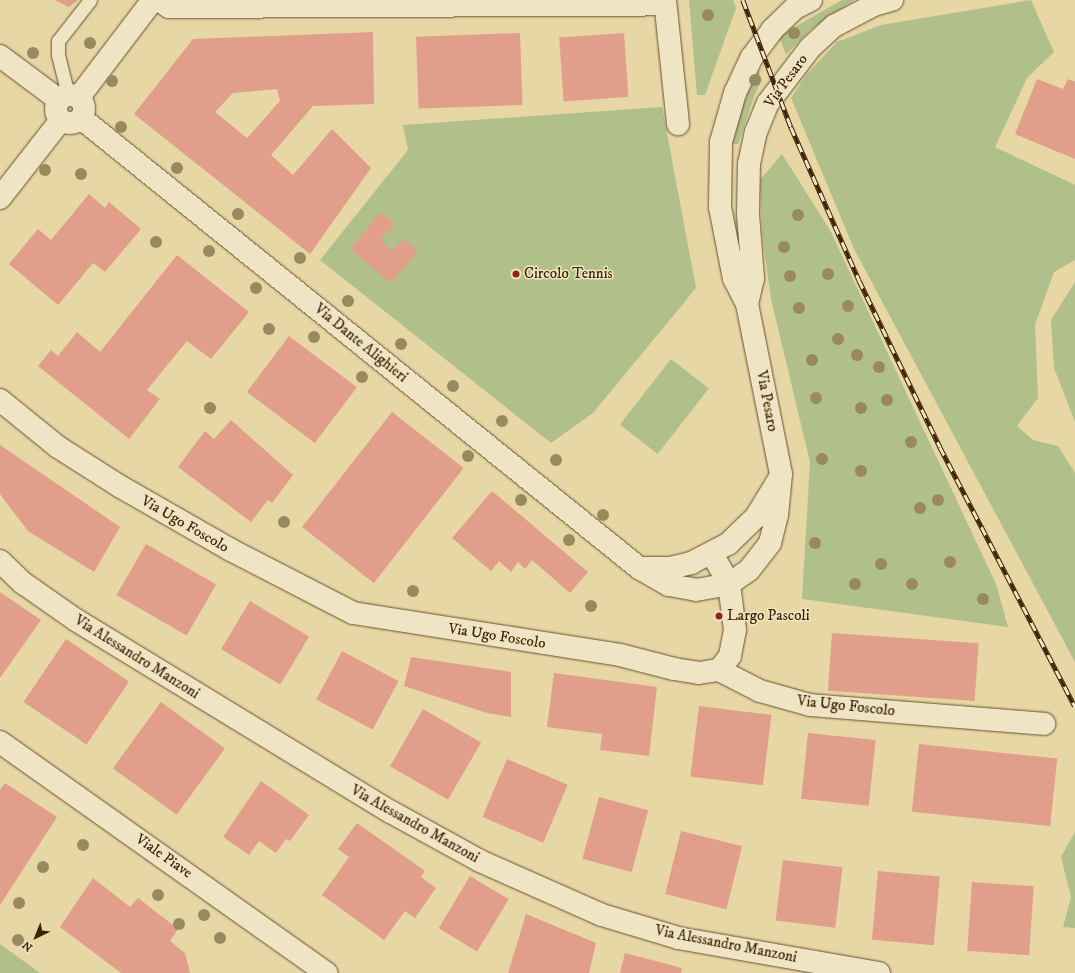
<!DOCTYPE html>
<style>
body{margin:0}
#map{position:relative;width:1075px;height:973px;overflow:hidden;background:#e7d7a5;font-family:"IM FELL DW Pica",serif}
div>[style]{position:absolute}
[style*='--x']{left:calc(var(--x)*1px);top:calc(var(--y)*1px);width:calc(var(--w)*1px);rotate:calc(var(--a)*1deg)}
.green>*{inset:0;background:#b1bf8a;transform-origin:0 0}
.building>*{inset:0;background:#e19e8b;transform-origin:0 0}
.roads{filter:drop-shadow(0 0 1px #684f2c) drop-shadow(0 0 1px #684f2c)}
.service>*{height:13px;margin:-6.5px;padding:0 6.5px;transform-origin:6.5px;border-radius:6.5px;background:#efe5c4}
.minor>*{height:22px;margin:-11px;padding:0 11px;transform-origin:11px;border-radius:11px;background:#efe5c4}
.tertiary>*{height:22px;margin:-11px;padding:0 11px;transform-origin:11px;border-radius:11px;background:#efe5c4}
.tertiary>.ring{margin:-11px;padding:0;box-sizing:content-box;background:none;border:22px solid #efe5c4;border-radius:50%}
.rail>*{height:4.5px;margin-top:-2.25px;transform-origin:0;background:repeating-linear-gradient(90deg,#efe5c4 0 9px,#3d2204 0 18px);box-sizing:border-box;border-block:1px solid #3d2204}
.trees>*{width:12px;height:12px;margin:-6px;border-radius:50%;background:#99895f}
.dots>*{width:11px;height:11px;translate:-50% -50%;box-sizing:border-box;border:2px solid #efe5c4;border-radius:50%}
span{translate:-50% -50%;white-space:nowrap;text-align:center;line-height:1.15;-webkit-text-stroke:3px #efe5c4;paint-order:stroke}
.street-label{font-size:15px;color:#3d2204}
.poi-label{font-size:15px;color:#3d2204}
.left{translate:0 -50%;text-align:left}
.north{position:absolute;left:16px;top:917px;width:40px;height:40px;-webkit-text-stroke:3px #efe5c4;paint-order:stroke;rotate:223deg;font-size:11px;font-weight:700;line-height:16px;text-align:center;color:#3d2204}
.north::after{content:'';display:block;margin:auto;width:14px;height:18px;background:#3d2204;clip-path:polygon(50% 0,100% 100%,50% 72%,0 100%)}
</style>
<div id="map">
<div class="green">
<i style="clip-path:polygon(689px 0,733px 0,736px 8px,705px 95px,697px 95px)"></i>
<i style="clip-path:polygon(842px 0,854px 0,810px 30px,786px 55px,779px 36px)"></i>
<i style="clip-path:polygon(1031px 0,1054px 52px,1027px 78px,995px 147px,1075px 185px,1075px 260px,1054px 272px,1035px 325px,1038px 398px,1017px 426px,1033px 440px,1058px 446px,1075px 473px,1075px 662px,854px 249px,791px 98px,806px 75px,837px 42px,881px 25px)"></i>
<i style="clip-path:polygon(756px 62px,762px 80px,755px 94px,738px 144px,730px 144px)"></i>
<i style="clip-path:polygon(662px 107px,696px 288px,593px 413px,551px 443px,320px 260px,408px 150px,403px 125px)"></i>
<i style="clip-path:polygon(782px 154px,830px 230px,996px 584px,1008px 627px,802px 599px,810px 462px,771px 299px,762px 234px,760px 180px)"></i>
<i style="clip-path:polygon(1075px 282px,1075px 422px,1054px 368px,1051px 320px)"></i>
<i style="left:671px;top:359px;width:48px;height:83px;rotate:38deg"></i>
<i style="clip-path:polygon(1075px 832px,1075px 928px,1063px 927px,1071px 897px,1061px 857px)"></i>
<i style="clip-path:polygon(0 944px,40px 973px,0 973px)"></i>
</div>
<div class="building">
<i style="clip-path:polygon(54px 0,78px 0,69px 7px)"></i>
<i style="clip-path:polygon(evenodd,373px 32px,374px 104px,313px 106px,271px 155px,293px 175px,332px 129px,371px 168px,310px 254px,134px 114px,193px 39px,373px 32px,277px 89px,280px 101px,247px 138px,215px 112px,233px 93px,277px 89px)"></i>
<i style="left:520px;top:33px;width:72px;height:104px;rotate:88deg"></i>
<i style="left:624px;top:33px;width:64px;height:65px;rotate:86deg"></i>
<i style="clip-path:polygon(1037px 79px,1063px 89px,1068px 79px,1075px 82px,1075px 159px,1015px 134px)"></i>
<i style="clip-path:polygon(89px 194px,105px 208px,109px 202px,141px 229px,105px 272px,93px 263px,58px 305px,9px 264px,38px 229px,51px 240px)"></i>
<i style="clip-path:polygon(381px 212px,395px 224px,380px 240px,393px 251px,403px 239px,418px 251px,391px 283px,350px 249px)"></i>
<i style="clip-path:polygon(177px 255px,249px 312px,211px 359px,187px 341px,147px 390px,160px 399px,129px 439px,38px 366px,51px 350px,58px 356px,77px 332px,100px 352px)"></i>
<i style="left:289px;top:336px;width:85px;height:70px;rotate:37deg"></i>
<i style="left:392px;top:412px;width:91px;height:146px;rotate:38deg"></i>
<i style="clip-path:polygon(231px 420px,293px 475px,272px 503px,268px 500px,251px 522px,178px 467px,205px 431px,214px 439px)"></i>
<i style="clip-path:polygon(0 445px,120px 527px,94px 572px,28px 531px,6px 502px,0 494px)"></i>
<i style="clip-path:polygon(492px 491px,588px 572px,570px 593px,532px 560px,525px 569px,518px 562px,511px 572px,499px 561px,491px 571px,452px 538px)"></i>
<i style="left:146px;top:544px;width:81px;height:59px;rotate:30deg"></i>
<i style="clip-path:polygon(0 592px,41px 620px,0 678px)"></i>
<i style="left:250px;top:601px;width:69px;height:56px;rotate:31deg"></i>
<i style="left:832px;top:633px;width:147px;height:58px;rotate:4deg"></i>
<i style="left:66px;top:639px;width:76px;height:76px;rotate:34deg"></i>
<i style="left:342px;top:651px;width:64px;height:55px;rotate:28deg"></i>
<i style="clip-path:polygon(411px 657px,511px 672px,511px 717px,487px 713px,404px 686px)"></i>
<i style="clip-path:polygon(554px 673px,657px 687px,649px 756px,600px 750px,602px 734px,547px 727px)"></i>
<i style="left:161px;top:702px;width:79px;height:82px;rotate:36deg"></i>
<i style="left:699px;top:706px;width:73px;height:71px;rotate:7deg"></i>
<i style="left:423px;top:709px;width:67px;height:66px;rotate:30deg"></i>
<i style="left:808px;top:733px;width:68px;height:66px;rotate:6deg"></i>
<i style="left:919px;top:744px;width:139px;height:68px;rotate:6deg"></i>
<i style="left:507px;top:759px;width:66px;height:63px;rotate:23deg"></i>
<i style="clip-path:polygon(261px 781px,309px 815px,290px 841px,286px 839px,276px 853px,259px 841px,249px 855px,223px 837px)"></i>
<i style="clip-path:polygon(5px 783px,57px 817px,0 905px,0 790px)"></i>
<i style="left:599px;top:797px;width:51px;height:64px;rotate:15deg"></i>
<i style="clip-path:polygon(357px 823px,425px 871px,421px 877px,436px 888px,415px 918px,405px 911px,384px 940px,322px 895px,349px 857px,338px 849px)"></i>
<i style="left:681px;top:831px;width:63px;height:65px;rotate:14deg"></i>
<i style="left:783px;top:860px;width:60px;height:61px;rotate:7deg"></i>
<i style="left:878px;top:871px;width:62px;height:69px;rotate:5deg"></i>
<i style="left:470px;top:876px;width:45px;height:61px;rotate:31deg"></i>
<i style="clip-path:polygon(93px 878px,130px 907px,138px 898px,178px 929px,170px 941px,185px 953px,190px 973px,121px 973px,60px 927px)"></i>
<i style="left:972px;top:882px;width:62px;height:69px;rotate:4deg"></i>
<i style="clip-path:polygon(526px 914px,596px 943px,589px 973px,508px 973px)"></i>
<i style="clip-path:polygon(625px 953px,682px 968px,681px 973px,620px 973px)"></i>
</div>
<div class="roads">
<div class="service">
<i style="--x:68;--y:95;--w:41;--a:-104"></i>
<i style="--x:58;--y:55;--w:14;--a:-90"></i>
<i style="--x:58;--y:41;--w:52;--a:-52"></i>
</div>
<div class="minor">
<i style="--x:159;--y:0;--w:12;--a:35"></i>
<i style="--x:169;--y:7;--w:496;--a:-0.3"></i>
<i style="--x:665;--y:0;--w:125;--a:84"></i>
<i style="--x:79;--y:97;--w:122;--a:-52.7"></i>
<i style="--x:0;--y:198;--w:99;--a:-52"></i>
<i style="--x:0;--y:400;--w:75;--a:39"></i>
<i style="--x:58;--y:447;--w:75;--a:32.4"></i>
<i style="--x:121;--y:487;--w:127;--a:29.8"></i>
<i style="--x:231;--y:550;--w:137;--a:27.3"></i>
<i style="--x:353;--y:613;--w:270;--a:8.9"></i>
<i style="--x:620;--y:655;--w:56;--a:14.5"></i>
<i style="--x:674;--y:669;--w:25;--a:9"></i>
<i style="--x:699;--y:673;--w:20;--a:-9"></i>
<i style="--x:719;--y:670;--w:46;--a:27.1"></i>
<i style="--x:760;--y:691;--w:52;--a:15.6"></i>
<i style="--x:810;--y:705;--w:235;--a:4.6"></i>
<i style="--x:712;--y:554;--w:34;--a:60"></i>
<i style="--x:729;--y:584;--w:46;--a:82.6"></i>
<i style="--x:735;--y:630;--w:26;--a:101"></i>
<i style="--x:730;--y:656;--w:18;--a:128"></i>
<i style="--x:0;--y:561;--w:32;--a:44"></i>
<i style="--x:23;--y:583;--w:65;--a:34.9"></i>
<i style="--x:76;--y:620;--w:369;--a:31.4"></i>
<i style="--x:391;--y:812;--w:102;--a:28.8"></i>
<i style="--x:480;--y:861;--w:133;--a:23.9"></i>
<i style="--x:602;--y:915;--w:79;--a:16.8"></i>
<i style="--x:678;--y:938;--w:204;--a:9.9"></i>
<i style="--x:0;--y:742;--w:400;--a:35.3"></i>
</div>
<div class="tertiary">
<i style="--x:0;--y:56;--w:74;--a:36.7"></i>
<i class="ring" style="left:56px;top:95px;width:6px;height:6px"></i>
<i style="--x:81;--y:118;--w:717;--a:38.88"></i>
<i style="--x:639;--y:568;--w:34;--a:30"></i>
<i style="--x:669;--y:585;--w:27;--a:10"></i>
<i style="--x:696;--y:590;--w:34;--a:-10"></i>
<i style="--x:729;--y:584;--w:24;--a:-35"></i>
<i style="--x:749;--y:570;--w:34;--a:-52"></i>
<i style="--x:770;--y:543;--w:29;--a:-76"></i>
<i style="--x:777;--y:515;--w:41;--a:-84.4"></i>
<i style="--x:781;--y:474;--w:173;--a:-101.3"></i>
<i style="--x:747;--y:304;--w:28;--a:-117"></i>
<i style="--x:734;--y:279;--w:73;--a:-101"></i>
<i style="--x:720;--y:207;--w:65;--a:-89.1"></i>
<i style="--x:721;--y:142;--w:51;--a:-74.1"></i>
<i style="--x:735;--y:93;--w:40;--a:-65"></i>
<i style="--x:752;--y:57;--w:34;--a:-53"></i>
<i style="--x:772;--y:30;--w:32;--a:-44"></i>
<i style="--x:795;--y:8;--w:18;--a:-27"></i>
<i style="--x:747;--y:304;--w:27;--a:-77"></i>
<i style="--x:753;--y:278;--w:64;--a:-94.5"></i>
<i style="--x:748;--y:214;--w:50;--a:-88.9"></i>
<i style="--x:749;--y:164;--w:33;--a:-78"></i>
<i style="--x:756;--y:132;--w:31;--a:-68"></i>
<i style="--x:768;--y:103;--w:69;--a:-52.6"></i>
<i style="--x:810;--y:48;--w:33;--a:-43"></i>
<i style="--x:834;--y:26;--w:45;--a:-27.7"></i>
<i style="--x:874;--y:5;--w:19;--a:-16"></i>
<i style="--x:641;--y:568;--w:29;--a:0"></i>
<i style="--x:670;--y:568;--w:22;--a:-13"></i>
<i style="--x:691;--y:563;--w:42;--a:-27.2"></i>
<i style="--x:728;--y:544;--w:39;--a:-44"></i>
<i style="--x:756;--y:517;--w:44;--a:-58.8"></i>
</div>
</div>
<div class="rail">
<i style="--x:743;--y:0;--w:136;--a:69.3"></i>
<i style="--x:791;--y:127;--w:167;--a:66"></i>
<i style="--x:859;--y:280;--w:186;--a:64.1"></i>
<i style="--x:940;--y:447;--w:292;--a:62.5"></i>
</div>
<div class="trees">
<i style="left:708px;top:15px"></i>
<i style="left:794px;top:33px"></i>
<i style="left:90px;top:43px"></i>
<i style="left:33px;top:53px"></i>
<i style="left:755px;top:80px"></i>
<i style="left:112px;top:81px"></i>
<i style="left:121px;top:127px"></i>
<i style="left:177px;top:168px"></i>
<i style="left:45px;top:170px"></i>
<i style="left:81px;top:174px"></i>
<i style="left:238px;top:214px"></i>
<i style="left:798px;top:215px"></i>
<i style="left:156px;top:242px"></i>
<i style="left:784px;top:247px"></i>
<i style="left:209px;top:251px"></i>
<i style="left:300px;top:258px"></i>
<i style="left:828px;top:274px"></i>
<i style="left:790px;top:276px"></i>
<i style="left:256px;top:288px"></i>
<i style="left:348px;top:301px"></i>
<i style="left:848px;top:306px"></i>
<i style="left:799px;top:308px"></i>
<i style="left:269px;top:329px"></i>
<i style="left:314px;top:337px"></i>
<i style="left:838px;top:339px"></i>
<i style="left:401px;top:344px"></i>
<i style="left:857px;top:355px"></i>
<i style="left:812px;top:360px"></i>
<i style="left:879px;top:367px"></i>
<i style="left:362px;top:377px"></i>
<i style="left:453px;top:386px"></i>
<i style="left:816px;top:398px"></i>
<i style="left:887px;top:400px"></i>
<i style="left:210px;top:408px"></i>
<i style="left:861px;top:408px"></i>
<i style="left:502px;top:421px"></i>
<i style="left:911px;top:442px"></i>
<i style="left:468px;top:456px"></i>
<i style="left:822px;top:459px"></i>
<i style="left:556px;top:460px"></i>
<i style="left:861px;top:471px"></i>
<i style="left:521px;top:500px"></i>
<i style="left:938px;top:500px"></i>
<i style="left:920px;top:508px"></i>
<i style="left:603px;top:515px"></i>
<i style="left:284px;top:522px"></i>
<i style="left:569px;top:540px"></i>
<i style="left:815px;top:543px"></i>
<i style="left:950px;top:562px"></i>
<i style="left:881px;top:564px"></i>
<i style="left:855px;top:584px"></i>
<i style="left:912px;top:584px"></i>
<i style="left:413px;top:591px"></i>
<i style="left:983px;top:599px"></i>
<i style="left:591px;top:606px"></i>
<i style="left:83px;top:845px"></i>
<i style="left:43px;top:867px"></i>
<i style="left:158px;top:895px"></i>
<i style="left:19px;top:903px"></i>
<i style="left:204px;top:915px"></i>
<i style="left:179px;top:924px"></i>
<i style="left:220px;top:938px"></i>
<i style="left:18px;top:940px"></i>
</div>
<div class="dots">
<i style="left:516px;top:274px;background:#8f2418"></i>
<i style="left:719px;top:616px;background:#8f2418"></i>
</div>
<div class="street-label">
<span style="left:786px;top:81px;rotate:-54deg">Via Pesaro</span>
<span style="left:361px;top:343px;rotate:39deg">Via Dante Alighieri</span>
<span style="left:767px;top:401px;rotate:79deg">Via Pesaro</span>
<span style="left:185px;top:524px;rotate:30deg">Via Ugo Foscolo</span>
<span style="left:497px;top:636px;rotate:9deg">Via Ugo Foscolo</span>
<span style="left:137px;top:657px;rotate:32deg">Via Alessandro Manzoni</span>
<span style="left:846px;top:706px;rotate:6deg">Via Ugo Foscolo</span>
<span style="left:415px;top:824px;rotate:29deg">Via Alessandro Manzoni</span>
<span style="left:164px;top:856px;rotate:35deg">Viale Piave</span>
<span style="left:726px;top:944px;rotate:11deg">Via Alessandro Manzoni</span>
</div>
<div class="poi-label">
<span class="left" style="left:524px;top:274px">Circolo Tennis</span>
<span class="left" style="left:727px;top:616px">Largo Pascoli</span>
</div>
<div class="north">N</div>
</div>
